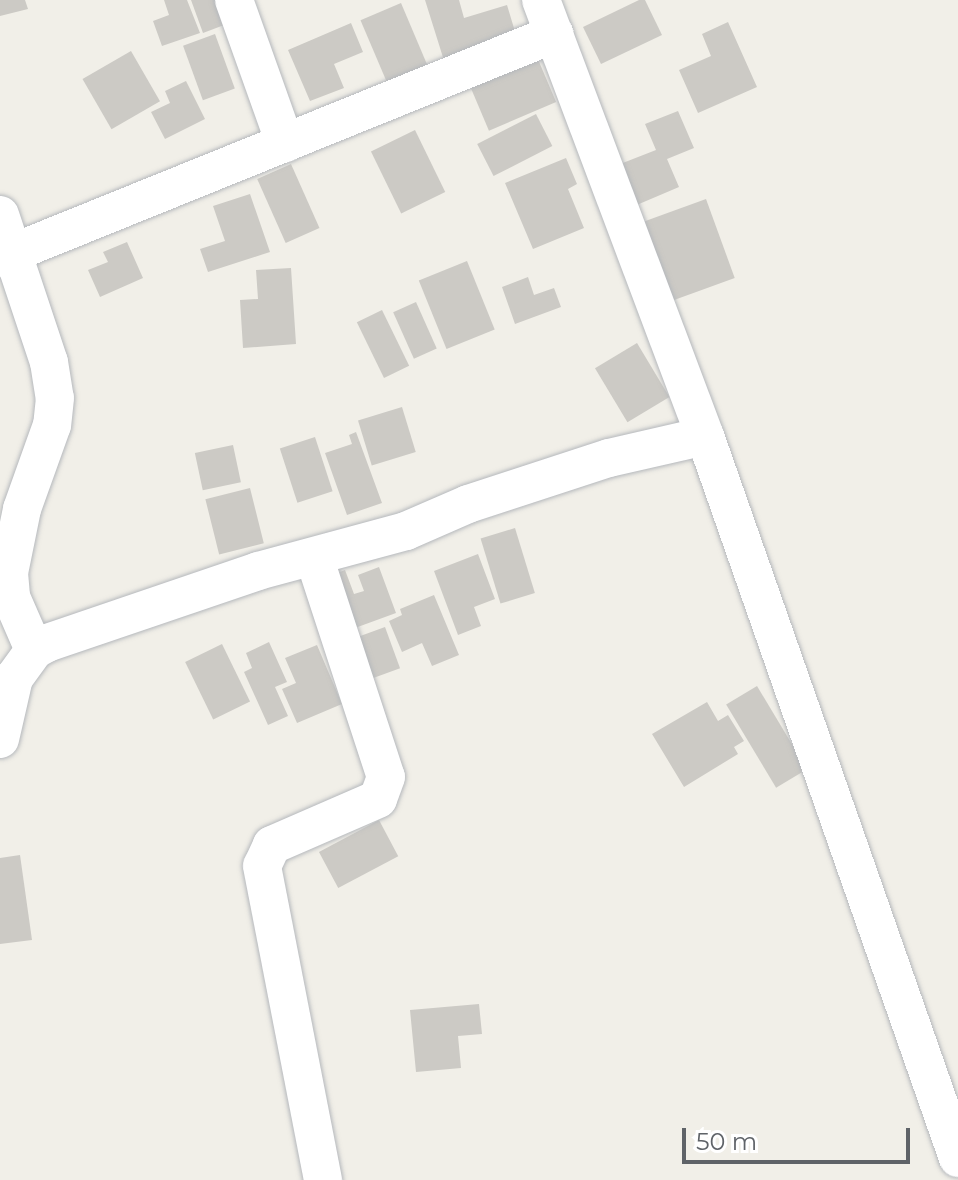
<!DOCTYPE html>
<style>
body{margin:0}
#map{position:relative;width:958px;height:1180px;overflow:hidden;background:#f1efe8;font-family:Montserrat,sans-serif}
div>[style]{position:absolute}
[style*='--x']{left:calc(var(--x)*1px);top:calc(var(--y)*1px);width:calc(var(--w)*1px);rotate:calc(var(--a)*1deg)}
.building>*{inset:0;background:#cccac5;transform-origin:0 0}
.roads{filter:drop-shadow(0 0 2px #b5b8bc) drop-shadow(0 0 2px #b5b8bc)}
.minor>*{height:38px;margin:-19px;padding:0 19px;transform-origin:19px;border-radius:19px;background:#fff}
span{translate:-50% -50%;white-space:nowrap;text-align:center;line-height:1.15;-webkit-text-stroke:8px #fff;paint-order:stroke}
.scale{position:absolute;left:682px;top:1128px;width:228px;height:36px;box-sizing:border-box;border:4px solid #5f6368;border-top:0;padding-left:10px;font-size:24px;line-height:28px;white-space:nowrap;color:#5f6368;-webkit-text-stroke:6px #fff;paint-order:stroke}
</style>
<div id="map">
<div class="building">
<i style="clip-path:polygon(0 0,25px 0,28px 9px,0 16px)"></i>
<i style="clip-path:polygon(164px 0,187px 0,200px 33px,162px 46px,153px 21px,169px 15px)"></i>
<i style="clip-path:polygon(191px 0,224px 0,232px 22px,203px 33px)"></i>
<i style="clip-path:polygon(425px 0,459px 0,464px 18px,507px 5px,519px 45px,446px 67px)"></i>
<i style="clip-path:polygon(639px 0,645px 0,662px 35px,601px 64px,583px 27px)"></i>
<i style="left:401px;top:3px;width:67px;height:44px;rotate:67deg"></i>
<i style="clip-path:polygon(728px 22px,757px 87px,698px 113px,679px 70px,711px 56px,702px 34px)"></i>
<i style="clip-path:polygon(351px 23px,363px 52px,334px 64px,344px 88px,310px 101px,288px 50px)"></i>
<i style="left:215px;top:34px;width:58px;height:34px;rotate:70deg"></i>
<i style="left:131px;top:51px;width:58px;height:56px;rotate:60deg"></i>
<i style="left:537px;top:57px;width:49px;height:73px;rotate:67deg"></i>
<i style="clip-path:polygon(186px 81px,205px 119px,165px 139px,151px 112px,170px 103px,165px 91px)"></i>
<i style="clip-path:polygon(678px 111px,694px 148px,667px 159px,679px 187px,632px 207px,615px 166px,656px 150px,645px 124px)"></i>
<i style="left:536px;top:114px;width:36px;height:66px;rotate:63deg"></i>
<i style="left:415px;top:130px;width:69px;height:49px;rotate:64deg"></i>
<i style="clip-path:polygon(566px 158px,577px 184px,568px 189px,584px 228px,533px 249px,505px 183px)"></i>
<i style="left:291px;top:164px;width:70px;height:37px;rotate:66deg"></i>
<i style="clip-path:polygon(250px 194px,270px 252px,208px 272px,200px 249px,225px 241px,213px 206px)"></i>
<i style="left:706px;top:199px;width:84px;height:74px;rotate:70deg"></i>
<i style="clip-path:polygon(127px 242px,143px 278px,100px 297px,88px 270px,108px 262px,103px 252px)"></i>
<i style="left:467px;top:261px;width:74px;height:52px;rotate:68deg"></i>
<i style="clip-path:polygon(291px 268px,296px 344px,243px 348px,240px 300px,258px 299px,256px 270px)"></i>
<i style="clip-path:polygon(528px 277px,534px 295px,554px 288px,561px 307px,515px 324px,502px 287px)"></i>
<i style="left:416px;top:302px;width:51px;height:25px;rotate:66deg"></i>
<i style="left:382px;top:310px;width:62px;height:28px;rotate:64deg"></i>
<i style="left:637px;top:343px;width:63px;height:49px;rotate:59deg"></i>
<i style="left:402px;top:407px;width:47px;height:46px;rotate:73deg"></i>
<i style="clip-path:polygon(356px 432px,382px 503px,347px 515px,325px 453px,352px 444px,349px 435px)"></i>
<i style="left:315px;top:437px;width:57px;height:37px;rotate:72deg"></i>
<i style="left:233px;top:445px;width:38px;height:39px;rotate:78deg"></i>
<i style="left:250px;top:488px;width:57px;height:46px;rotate:76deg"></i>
<i style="left:515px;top:528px;width:68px;height:36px;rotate:73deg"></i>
<i style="clip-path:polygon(478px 554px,495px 599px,474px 607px,481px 626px,458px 635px,434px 571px)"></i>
<i style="clip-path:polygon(379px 567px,396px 613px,344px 632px,324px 578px,345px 570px,354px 594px,364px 591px,358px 575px)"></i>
<i style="clip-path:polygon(434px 595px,459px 655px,432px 666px,422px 643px,402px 652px,389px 621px,402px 615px,400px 609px)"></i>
<i style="left:385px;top:627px;width:44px;height:35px;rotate:70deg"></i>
<i style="clip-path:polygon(269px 642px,287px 682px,275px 687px,288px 716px,268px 725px,244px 672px,252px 668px,246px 653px)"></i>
<i style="left:222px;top:644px;width:64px;height:41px;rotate:64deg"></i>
<i style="clip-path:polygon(317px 645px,342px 704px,297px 723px,282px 689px,296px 683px,285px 658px)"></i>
<i style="left:757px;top:686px;width:97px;height:36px;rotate:59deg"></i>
<i style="clip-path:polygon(707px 702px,718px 721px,728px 715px,744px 741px,734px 747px,738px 754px,684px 787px,652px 734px)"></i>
<i style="left:379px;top:820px;width:41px;height:68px;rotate:62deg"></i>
<i style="clip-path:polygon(20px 855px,32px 940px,0 944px,0 858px)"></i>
<i style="clip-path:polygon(479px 1004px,482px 1034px,458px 1036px,461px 1068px,416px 1072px,410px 1010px)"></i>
</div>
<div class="roads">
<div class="minor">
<i style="--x:234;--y:0;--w:152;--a:70.4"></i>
<i style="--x:541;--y:0;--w:466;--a:69.4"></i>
<i style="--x:705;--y:436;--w:765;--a:70.69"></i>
<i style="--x:0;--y:215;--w:155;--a:71.6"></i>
<i style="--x:49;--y:362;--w:36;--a:81"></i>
<i style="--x:55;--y:398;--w:27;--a:96"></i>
<i style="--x:52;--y:425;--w:89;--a:109.7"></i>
<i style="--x:22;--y:509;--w:65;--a:101.5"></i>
<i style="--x:9;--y:573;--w:24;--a:85"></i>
<i style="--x:11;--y:597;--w:58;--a:66.5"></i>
<i style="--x:0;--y:258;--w:598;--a:-22.02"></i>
<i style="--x:314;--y:557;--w:231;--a:71.9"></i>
<i style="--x:386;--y:777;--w:23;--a:110"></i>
<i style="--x:378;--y:799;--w:116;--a:156.5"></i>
<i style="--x:272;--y:845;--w:23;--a:115"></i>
<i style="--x:262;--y:866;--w:320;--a:79"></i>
<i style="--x:0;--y:739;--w:63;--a:-77.1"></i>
<i style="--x:14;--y:678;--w:34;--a:-54"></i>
<i style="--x:34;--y:650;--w:15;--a:-28"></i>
<i style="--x:47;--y:643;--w:223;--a:-18.8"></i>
<i style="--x:258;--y:571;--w:153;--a:-15.1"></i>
<i style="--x:406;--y:531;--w:68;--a:-23.5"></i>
<i style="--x:468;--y:504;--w:148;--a:-18.1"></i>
<i style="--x:609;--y:458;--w:98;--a:-12.9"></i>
</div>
</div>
<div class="scale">50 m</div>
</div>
